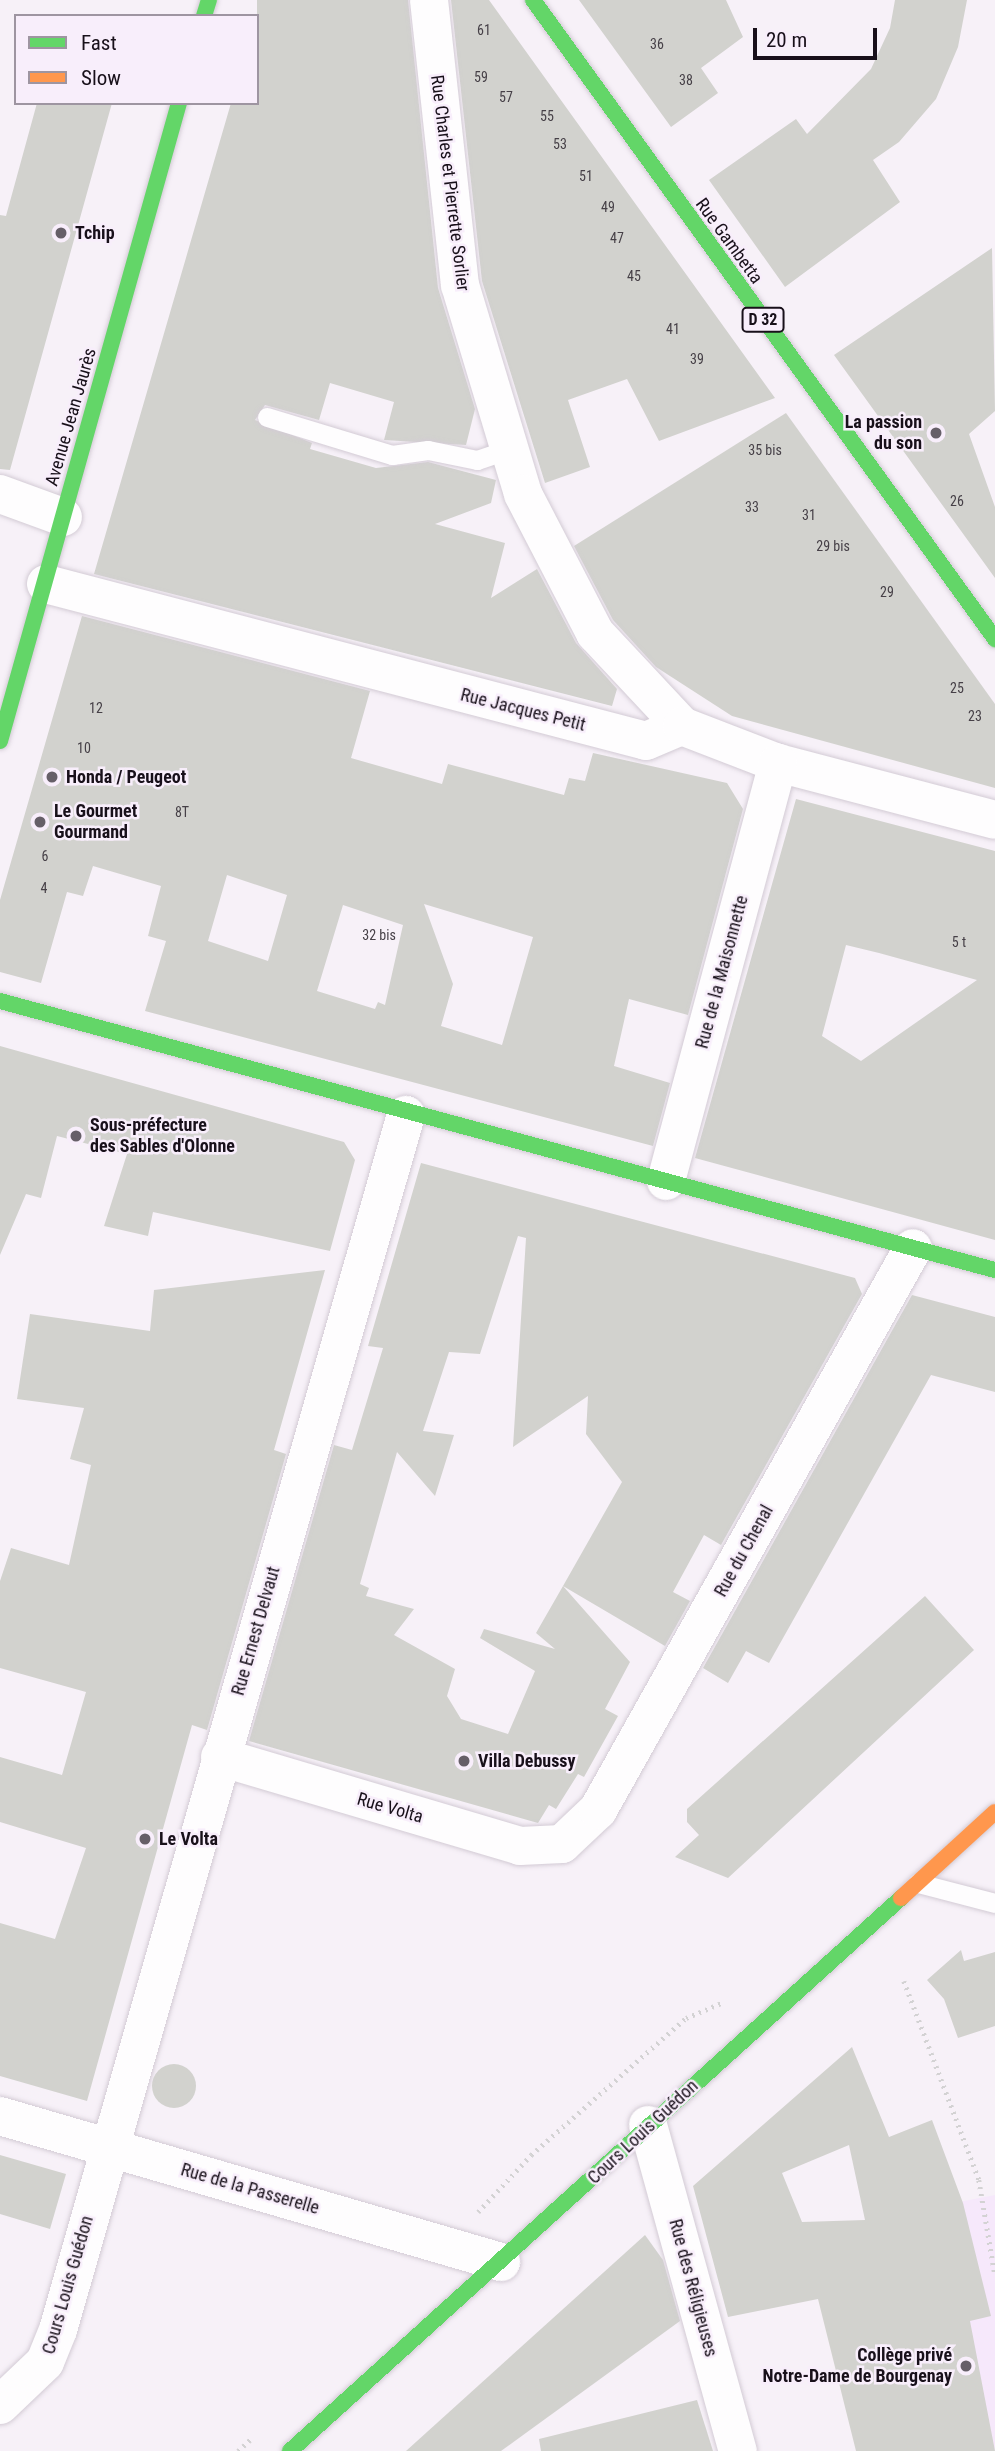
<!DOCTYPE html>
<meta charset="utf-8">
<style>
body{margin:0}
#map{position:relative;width:995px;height:2451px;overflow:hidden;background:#f7f1f8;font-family:"Roboto Condensed",sans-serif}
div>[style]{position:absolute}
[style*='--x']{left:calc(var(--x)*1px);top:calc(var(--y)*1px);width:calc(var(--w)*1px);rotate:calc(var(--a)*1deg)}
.built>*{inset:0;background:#f6e8fb}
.building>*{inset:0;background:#d2d2ce}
.round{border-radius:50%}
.path>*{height:4.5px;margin-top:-2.25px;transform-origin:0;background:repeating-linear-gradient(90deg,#d3d2d3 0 2px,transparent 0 7px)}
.roads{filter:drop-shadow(0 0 2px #d3cbd5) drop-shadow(0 0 2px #d3cbd5)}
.lane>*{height:19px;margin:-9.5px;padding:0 9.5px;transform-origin:9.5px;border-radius:9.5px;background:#fefdfe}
.street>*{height:38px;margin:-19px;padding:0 19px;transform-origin:19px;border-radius:19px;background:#fefdfe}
.fast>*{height:16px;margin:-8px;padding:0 8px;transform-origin:8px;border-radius:8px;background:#63d668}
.slow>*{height:16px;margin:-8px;padding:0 8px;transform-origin:8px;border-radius:8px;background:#ff974d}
.dots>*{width:19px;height:19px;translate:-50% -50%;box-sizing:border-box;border:4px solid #f8eefb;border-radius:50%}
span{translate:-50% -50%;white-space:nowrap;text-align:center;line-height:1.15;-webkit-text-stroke:5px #f8eefb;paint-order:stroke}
.number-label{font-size:14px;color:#464047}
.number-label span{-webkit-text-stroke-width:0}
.shield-label span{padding:2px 5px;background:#f8eefb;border:2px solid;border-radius:5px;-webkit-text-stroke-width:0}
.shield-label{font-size:16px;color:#18101a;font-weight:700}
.street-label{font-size:18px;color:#18101a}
.poi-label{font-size:18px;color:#18101a;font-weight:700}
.left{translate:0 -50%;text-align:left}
.right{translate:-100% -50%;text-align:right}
.legend{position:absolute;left:14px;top:14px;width:245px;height:91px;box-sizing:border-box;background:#f8eefb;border:2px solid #9e95a1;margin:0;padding:9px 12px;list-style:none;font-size:21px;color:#18101a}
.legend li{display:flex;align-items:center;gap:14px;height:35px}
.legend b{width:35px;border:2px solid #9e95a1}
.scale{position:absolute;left:753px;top:28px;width:124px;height:32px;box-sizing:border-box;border:4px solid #18101a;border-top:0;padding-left:9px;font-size:21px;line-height:24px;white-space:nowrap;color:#18101a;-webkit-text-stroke:5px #f8eefb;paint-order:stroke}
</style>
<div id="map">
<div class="built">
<i style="clip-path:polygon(995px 2195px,995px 2451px,912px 2211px)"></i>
</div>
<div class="building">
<i style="clip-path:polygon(257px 0,408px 0,438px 288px,475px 409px,466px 445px,384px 440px,394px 402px,330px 383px,319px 420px,265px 405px,255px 420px,312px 443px,310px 449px,376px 468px,428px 462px,496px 480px,491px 503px,435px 524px,505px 543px,491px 598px,537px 569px,576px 643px,617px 689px,612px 706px,94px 574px,231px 103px,257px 103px)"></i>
<i style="clip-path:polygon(451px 0,489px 0,775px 398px,659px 441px,627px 379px,568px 400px,590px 467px,545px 483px,482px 281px)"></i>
<i style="clip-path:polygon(579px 0,726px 0,743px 37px,701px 68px,718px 93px,671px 127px)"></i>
<i style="clip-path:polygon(895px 0,967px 0,958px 47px,936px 99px,899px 142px,873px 160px,900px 202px,785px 287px,709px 180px,796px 119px,807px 134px,871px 69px,890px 28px)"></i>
<i style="clip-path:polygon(37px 103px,112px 103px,10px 470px,0 469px,0 215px,6px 216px)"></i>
<i style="clip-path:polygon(992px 248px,995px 411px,969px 434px,995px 507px,995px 578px,834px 355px)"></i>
<i style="clip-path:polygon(786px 413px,995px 704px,995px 788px,732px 716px,656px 667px,613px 620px,574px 546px)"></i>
<i style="clip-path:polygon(evenodd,82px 616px,370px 691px,351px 758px,442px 784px,448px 764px,564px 795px,569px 778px,585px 781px,593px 753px,727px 783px,743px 809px,688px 1015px,629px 999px,614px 1066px,670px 1083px,653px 1146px,145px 1011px,166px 941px,148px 936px,161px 886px,93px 866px,83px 896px,67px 892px,41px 983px,0 972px,0 900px,82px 616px,227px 875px,287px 895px,268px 961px,208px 941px,227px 875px,82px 616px,424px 904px,533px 937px,502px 1045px,441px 1026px,453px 984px,424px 904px,82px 616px,343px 905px,403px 925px,385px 1005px,378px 1002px,375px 1009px,317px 991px,343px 905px)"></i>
<i style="clip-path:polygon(evenodd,796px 799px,995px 851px,995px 1240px,695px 1158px,796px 799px,846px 945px,879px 953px,977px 980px,861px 1061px,822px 1036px,846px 945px)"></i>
<i style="clip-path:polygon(0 1046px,344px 1142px,355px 1160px,330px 1251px,153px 1212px,148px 1236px,104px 1226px,127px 1154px,57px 1136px,41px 1198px,26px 1194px,0 1255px)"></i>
<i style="clip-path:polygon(421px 1163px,855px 1278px,862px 1294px,721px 1545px,704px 1535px,673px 1592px,690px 1601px,665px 1646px,563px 1586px,622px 1482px,586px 1434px,588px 1396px,513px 1447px,526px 1238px,518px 1236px,480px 1354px,449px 1352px,423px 1431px,454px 1435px,435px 1496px,397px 1452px,360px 1584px,369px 1588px,366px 1596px,414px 1609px,394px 1635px,455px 1669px,447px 1696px,461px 1719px,508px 1734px,535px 1671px,480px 1638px,484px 1629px,555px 1649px,536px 1633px,563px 1586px,630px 1662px,605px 1709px,618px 1716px,584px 1777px,578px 1774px,556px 1809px,549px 1805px,538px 1823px,249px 1741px,334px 1445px,352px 1450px,383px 1348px,368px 1346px)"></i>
<i style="clip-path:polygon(325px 1270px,274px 1450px,286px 1454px,207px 1730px,192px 1725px,87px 2101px,0 2076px,0 1923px,55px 1939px,86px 1848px,0 1822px,0 1757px,62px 1775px,86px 1692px,0 1668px,0 1581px,11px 1548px,69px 1565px,91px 1465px,70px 1459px,84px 1408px,17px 1399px,30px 1314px,150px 1331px,154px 1290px)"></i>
<i style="clip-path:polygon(912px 1295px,995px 1317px,995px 1392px,931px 1375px,769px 1663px,746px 1651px,728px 1683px,703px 1668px)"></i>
<i style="clip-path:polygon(925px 1596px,974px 1650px,728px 1878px,675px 1857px,699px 1835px,687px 1822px,687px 1809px)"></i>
<i style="clip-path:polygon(961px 1950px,964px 1961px,995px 1952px,995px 2026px,958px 2038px,944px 1999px,927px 1980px)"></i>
<i style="clip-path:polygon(evenodd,852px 2047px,889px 2137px,932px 2120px,963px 2203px,991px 2316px,970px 2321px,995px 2451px,856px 2451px,818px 2299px,728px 2317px,693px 2186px,852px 2047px,849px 2145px,865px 2220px,802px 2222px,782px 2173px,849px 2145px)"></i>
<i class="round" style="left:152px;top:2064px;width:44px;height:44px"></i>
<i style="clip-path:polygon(0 2155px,66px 2174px,50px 2229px,0 2214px)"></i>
<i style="clip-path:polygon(645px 2235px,663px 2260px,680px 2321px,501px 2451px,406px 2451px)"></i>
<i style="clip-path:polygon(697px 2400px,713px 2451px,541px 2451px,539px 2439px)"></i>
</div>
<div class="path">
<i style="--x:904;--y:1981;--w:213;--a:69.3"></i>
<i style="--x:979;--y:2180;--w:96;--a:80.4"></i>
<i style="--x:478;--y:2212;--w:78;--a:-47.1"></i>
<i style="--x:531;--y:2155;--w:207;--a:-41.5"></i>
<i style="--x:686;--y:2018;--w:39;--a:-23"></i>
<i style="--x:238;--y:2451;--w:18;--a:-43"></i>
</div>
<div class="roads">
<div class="lane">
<i style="--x:267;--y:417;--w:131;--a:16.9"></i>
<i style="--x:392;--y:455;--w:36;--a:-8"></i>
<i style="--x:428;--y:450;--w:50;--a:11.5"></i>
<i style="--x:477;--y:460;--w:34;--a:-19"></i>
<i style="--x:918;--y:1883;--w:80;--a:14.6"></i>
</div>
<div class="street">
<i style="--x:429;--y:0;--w:287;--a:83.8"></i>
<i style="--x:460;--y:285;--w:218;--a:73.2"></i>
<i style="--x:523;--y:494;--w:157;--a:62.6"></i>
<i style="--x:595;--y:633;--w:127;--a:46.9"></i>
<i style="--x:0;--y:494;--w:67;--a:20.1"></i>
<i style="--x:46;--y:584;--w:620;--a:14.66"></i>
<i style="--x:646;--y:741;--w:39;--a:-23"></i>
<i style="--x:682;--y:726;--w:103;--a:21.1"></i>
<i style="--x:778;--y:763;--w:224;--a:14.7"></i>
<i style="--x:666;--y:1181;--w:433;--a:-75"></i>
<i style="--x:220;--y:1757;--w:313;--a:16.5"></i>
<i style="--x:520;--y:1846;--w:42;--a:-2.7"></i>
<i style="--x:562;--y:1844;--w:50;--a:-43.4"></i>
<i style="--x:598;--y:1810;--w:644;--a:-60.73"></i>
<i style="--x:0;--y:2116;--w:522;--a:16.25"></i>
<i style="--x:648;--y:2125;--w:338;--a:74.6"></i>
<i style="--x:0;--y:2405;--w:62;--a:-43.7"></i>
<i style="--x:45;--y:2362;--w:35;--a:-68"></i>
<i style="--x:58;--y:2330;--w:1264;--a:-74.02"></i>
</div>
<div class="fast">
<i style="--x:533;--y:0;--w:789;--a:54.13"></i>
<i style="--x:204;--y:16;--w:17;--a:-73"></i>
<i style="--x:0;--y:741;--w:663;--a:-74.33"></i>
<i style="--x:0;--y:1001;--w:1031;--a:15.13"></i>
<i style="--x:290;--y:2451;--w:824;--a:-42.15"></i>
</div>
<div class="slow">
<i style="--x:901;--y:1898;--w:127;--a:-42.5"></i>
</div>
</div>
<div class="dots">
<i style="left:61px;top:233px;background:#665f68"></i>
<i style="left:936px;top:433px;background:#665f68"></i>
<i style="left:52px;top:777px;background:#665f68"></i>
<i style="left:40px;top:822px;background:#665f68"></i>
<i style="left:76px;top:1136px;background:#665f68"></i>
<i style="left:464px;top:1761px;background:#665f68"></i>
<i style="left:145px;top:1839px;background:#665f68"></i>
<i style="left:966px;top:2366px;background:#665f68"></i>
</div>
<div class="number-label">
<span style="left:484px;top:30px">61</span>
<span style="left:657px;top:44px">36</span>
<span style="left:481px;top:77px">59</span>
<span style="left:686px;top:80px">38</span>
<span style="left:506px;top:97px">57</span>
<span style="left:547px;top:116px">55</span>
<span style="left:560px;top:144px">53</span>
<span style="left:586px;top:176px">51</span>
<span style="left:608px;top:207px">49</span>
<span style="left:617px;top:238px">47</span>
<span style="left:634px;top:276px">45</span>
<span style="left:673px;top:329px">41</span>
<span style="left:697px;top:359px">39</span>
<span style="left:765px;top:450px">35 bis</span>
<span style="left:957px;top:501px">26</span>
<span style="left:752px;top:507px">33</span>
<span style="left:809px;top:515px">31</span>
<span style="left:833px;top:546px">29 bis</span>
<span style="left:887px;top:592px">29</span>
<span style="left:957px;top:688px">25</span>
<span style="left:96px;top:708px">12</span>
<span style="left:975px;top:716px">23</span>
<span style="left:84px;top:748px">10</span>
<span style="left:182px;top:812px">8T</span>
<span style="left:45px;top:856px">6</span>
<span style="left:44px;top:888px">4</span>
<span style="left:379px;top:935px">32 bis</span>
<span style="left:959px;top:942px">5 t</span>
</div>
<div class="shield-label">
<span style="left:763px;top:320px">D 32</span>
</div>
<div class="street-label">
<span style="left:450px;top:183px;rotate:83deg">Rue Charles et Pierrette Sorlier</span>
<span style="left:729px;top:241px;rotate:54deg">Rue Gambetta</span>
<span style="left:71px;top:417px;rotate:-74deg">Avenue Jean Jaurès</span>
<span style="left:523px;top:710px;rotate:14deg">Rue Jacques Petit</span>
<span style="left:722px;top:972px;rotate:-75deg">Rue de la Maisonnette</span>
<span style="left:744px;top:1551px;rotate:-61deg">Rue du Chenal</span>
<span style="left:256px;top:1631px;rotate:-74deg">Rue Ernest Delvaut</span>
<span style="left:390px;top:1808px;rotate:16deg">Rue Volta</span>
<span style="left:643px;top:2132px;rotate:-43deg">Cours Louis Guédon</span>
<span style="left:250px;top:2189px;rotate:16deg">Rue de la Passerelle</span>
<span style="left:68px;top:2285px;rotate:-74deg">Cours Louis Guédon</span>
<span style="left:693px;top:2288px;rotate:75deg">Rue des Réligieuses</span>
</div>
<div class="poi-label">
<span class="left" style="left:75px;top:233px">Tchip</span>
<span class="right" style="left:922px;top:433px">La passion<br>du son</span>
<span class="left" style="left:66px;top:777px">Honda / Peugeot</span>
<span class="left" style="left:54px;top:822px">Le Gourmet<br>Gourmand</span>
<span class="left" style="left:90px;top:1136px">Sous-préfecture<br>des Sables d'Olonne</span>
<span class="left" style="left:478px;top:1761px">Villa Debussy</span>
<span class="left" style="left:159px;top:1839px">Le Volta</span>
<span class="right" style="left:952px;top:2366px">Collège privé<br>Notre-Dame de Bourgenay</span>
</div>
<ul class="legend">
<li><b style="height:9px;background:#63d668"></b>Fast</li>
<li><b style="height:9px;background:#ff974d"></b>Slow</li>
</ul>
<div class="scale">20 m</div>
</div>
